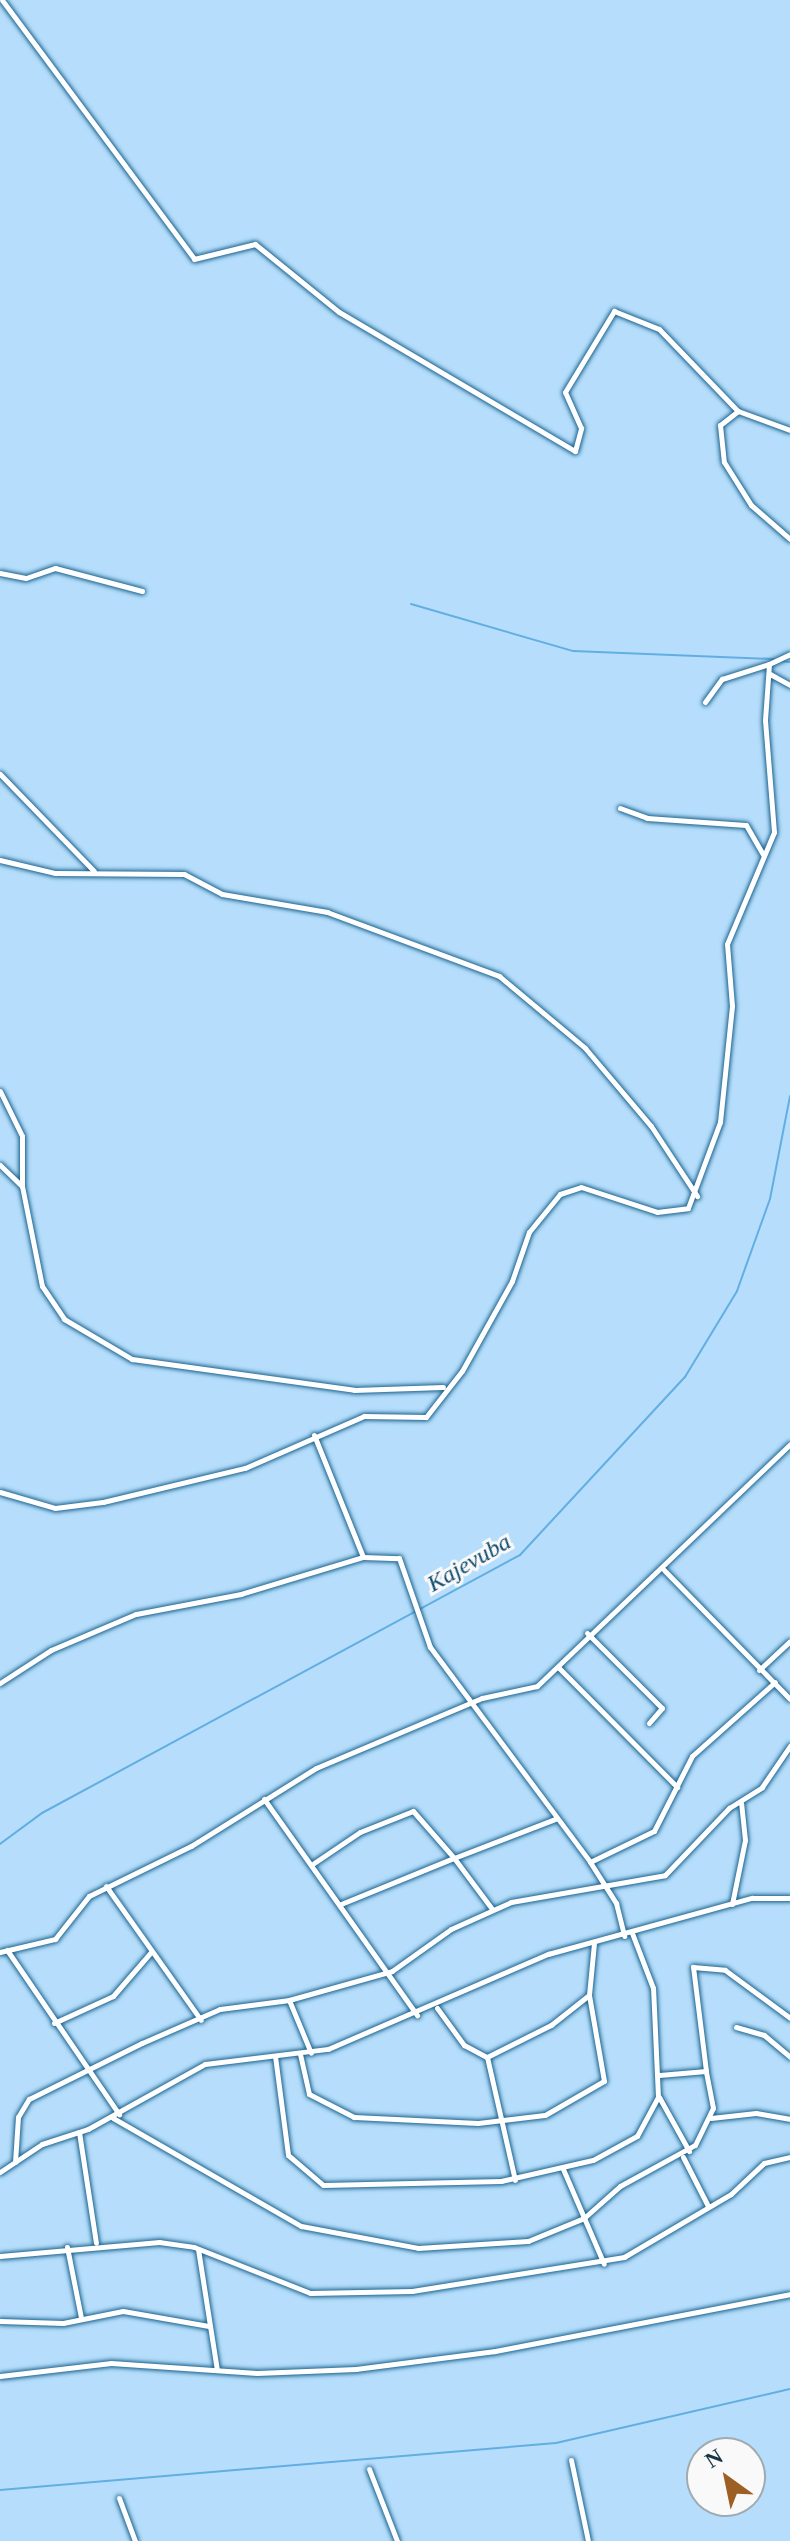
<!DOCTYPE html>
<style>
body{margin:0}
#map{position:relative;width:790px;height:2541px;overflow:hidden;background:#b6defc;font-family:Georgia,serif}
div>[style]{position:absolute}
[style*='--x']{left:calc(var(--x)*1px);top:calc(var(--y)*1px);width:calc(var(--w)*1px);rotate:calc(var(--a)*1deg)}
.stream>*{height:2px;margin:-1px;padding:0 1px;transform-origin:1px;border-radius:1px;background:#62aee2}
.roads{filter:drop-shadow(0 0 2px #1c648f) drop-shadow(0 0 2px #1c648f)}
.minor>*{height:5px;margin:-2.5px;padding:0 2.5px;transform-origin:2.5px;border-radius:2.5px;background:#fff}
span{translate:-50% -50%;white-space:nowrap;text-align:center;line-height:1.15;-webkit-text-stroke:6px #f9f9f9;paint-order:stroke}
.water-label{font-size:24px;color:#114c6e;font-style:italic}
.north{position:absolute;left:686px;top:2437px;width:80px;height:80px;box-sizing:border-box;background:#f9f9f9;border:2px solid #9faab1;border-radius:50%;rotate:327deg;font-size:22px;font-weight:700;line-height:32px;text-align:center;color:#173346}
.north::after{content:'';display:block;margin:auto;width:28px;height:36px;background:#9c5f24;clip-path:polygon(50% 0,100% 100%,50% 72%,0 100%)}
</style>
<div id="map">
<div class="stream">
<i style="--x:411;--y:604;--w:169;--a:16.2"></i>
<i style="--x:573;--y:651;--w:201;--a:2.3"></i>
<i style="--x:780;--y:661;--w:10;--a:6"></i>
<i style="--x:0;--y:1844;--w:52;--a:-36.4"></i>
<i style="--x:42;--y:1813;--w:543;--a:-28.36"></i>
<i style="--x:520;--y:1555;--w:243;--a:-47.2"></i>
<i style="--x:685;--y:1377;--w:100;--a:-58.8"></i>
<i style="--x:737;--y:1291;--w:98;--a:-70.3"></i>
<i style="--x:770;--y:1199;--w:105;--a:-79"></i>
<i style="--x:0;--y:2490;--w:558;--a:-4.83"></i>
<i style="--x:556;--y:2443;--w:240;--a:-13"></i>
</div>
<div class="roads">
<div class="minor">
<i style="--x:2;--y:0;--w:322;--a:53.4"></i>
<i style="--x:194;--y:259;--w:63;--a:-13.8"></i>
<i style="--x:255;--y:244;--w:108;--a:39"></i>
<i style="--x:339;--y:312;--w:274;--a:30.5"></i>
<i style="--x:575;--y:451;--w:24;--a:-75"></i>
<i style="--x:581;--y:428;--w:39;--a:-114"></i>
<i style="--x:565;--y:392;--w:95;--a:-58.8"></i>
<i style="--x:614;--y:311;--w:48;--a:21.8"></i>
<i style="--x:659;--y:329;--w:114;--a:46.1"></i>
<i style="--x:738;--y:411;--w:55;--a:20.1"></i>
<i style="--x:738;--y:411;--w:23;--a:142"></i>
<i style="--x:720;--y:425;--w:37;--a:84"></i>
<i style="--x:724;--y:462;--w:51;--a:57.9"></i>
<i style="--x:751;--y:505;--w:52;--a:41.1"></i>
<i style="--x:0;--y:573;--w:26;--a:11"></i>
<i style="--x:26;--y:578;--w:31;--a:-19"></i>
<i style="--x:55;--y:568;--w:90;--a:14.8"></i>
<i style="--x:770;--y:674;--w:23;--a:29"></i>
<i style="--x:705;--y:702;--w:29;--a:-54"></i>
<i style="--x:722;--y:679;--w:49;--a:-17.7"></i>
<i style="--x:0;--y:774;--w:135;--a:45.9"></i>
<i style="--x:620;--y:808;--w:29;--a:20"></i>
<i style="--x:647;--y:818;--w:99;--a:4"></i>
<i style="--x:746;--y:825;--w:34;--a:60"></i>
<i style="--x:0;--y:860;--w:57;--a:13.3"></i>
<i style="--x:55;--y:873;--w:129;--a:0.4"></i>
<i style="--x:184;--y:874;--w:43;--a:27.8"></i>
<i style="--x:222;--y:894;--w:107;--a:9.7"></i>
<i style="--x:327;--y:912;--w:184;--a:20.4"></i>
<i style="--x:499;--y:976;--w:112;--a:39.9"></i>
<i style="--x:585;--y:1048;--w:102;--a:49.8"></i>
<i style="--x:651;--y:1126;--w:84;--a:56.7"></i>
<i style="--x:0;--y:1091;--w:50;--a:63.9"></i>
<i style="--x:22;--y:1136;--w:50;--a:90"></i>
<i style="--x:22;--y:1186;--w:102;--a:78.7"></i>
<i style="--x:42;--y:1286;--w:40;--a:56"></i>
<i style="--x:64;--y:1319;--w:79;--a:30.5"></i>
<i style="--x:132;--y:1359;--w:224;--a:7.9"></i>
<i style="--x:354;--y:1390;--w:89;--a:-1.9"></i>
<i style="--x:0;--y:1165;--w:29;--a:44"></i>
<i style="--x:314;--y:1435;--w:131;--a:68.1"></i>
<i style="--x:363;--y:1557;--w:36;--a:2"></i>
<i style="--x:399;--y:1558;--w:94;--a:70.8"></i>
<i style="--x:430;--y:1647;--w:268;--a:53.3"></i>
<i style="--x:590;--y:1862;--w:49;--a:57.6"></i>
<i style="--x:616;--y:1903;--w:34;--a:76"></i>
<i style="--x:0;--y:1492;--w:57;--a:16.2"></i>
<i style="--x:55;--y:1508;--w:48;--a:-7.1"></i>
<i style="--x:103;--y:1502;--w:146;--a:-13.5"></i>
<i style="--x:245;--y:1468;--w:130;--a:-23.6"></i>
<i style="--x:364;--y:1416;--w:62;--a:0.9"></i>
<i style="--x:426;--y:1417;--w:58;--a:-52"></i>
<i style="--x:462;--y:1371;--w:103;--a:-60.9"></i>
<i style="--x:512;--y:1281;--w:52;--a:-70.9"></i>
<i style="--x:529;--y:1232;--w:49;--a:-50.8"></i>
<i style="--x:560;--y:1194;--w:22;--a:-18"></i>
<i style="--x:581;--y:1187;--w:80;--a:18.2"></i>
<i style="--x:657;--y:1212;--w:31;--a:-7"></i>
<i style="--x:688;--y:1208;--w:92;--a:-69.6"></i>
<i style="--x:720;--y:1122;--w:117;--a:-84.1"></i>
<i style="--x:732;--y:1006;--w:62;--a:-94.6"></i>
<i style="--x:727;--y:944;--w:121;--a:-67.2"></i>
<i style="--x:774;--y:832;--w:112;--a:-94.6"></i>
<i style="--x:765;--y:720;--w:56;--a:-85.9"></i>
<i style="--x:769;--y:664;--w:23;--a:-25"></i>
<i style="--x:664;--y:1570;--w:180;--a:45.7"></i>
<i style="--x:587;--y:1633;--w:106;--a:45"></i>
<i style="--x:662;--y:1708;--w:20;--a:131"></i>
<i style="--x:559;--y:1668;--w:168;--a:45.2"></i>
<i style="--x:759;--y:1670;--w:42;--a:-43.1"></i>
<i style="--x:0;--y:1683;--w:61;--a:-32.9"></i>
<i style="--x:51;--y:1650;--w:92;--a:-23"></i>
<i style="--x:136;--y:1614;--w:107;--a:-10.8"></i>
<i style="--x:241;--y:1594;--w:127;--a:-16.9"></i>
<i style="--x:264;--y:1799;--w:265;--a:54.7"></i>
<i style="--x:590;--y:1862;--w:71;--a:-25.8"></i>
<i style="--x:654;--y:1831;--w:84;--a:-63.1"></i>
<i style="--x:692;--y:1756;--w:111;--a:-41.7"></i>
<i style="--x:314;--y:1863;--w:55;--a:-34"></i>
<i style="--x:360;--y:1832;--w:57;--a:-21.6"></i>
<i style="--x:413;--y:1811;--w:62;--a:48.9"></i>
<i style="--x:454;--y:1858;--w:108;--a:-21.1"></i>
<i style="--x:106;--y:1886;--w:164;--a:54.7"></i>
<i style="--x:341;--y:1904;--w:122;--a:-22.2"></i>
<i style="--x:454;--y:1858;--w:64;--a:53.3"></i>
<i style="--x:732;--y:1904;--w:65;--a:-78.5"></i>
<i style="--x:745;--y:1840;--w:37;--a:-96"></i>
<i style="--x:7;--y:1950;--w:199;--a:55.7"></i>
<i style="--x:0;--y:1952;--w:57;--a:-13.3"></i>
<i style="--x:55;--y:1939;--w:55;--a:-51.7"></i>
<i style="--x:89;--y:1896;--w:114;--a:-26.1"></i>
<i style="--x:191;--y:1846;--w:147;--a:-32"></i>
<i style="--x:316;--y:1768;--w:180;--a:-22.9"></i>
<i style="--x:482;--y:1698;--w:56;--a:-12.3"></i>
<i style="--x:537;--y:1686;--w:350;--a:-43.7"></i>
<i style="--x:289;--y:2000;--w:57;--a:67.5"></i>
<i style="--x:437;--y:2008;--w:46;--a:53.9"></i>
<i style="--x:464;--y:2045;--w:26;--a:28"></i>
<i style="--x:487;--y:2057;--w:72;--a:-26.6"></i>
<i style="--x:551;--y:2025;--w:48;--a:-38.3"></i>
<i style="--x:54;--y:2023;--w:65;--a:-24.6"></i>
<i style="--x:113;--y:1996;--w:58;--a:-49.2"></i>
<i style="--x:736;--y:2027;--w:29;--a:16"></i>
<i style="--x:764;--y:2035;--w:34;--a:40"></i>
<i style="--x:300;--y:2054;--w:41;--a:77.3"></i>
<i style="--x:309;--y:2094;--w:51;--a:27.1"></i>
<i style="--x:354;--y:2117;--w:124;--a:2.8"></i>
<i style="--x:478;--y:2123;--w:67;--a:-6.8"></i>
<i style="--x:545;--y:2115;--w:68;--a:-30"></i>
<i style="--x:604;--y:2081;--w:87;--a:-99.9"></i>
<i style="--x:589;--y:1995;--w:52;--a:-84.5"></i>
<i style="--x:275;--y:2056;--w:100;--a:82.5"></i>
<i style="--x:288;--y:2155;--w:46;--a:40.6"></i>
<i style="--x:323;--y:2185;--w:178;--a:-1.3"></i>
<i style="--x:501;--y:2181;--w:94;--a:-12.9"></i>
<i style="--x:593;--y:2160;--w:50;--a:-28.6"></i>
<i style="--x:637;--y:2136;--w:44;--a:-61.7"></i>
<i style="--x:658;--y:2097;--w:109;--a:-92.6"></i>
<i style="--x:653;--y:1988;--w:59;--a:-110.9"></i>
<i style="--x:487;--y:2057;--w:126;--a:77.2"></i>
<i style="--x:706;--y:2071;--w:105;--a:-97.1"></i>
<i style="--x:693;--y:1967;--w:32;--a:5"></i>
<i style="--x:725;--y:1970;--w:81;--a:36.4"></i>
<i style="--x:659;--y:2097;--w:62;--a:60.9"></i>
<i style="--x:113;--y:2118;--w:217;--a:29.9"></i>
<i style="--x:301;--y:2226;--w:119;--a:10.6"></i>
<i style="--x:418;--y:2248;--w:110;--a:-3.6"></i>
<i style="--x:528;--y:2241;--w:61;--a:-22.3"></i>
<i style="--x:584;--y:2218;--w:48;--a:-41.6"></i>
<i style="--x:620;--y:2186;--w:85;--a:-28.7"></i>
<i style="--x:695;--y:2145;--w:41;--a:-64.1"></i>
<i style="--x:713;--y:2108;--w:38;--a:-101"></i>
<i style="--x:706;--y:2071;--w:47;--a:175.1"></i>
<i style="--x:711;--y:2118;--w:45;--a:-6.3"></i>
<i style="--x:756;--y:2113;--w:35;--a:10"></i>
<i style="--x:79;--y:2132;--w:112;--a:81.3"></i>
<i style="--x:683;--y:2157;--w:55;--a:63"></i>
<i style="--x:15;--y:2162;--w:45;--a:-86.2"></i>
<i style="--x:18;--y:2117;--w:21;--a:-59"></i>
<i style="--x:29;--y:2099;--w:126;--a:-26.4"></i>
<i style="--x:142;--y:2043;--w:85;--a:-23.6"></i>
<i style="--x:220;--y:2009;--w:70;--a:-7.4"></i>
<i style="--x:289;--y:2000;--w:107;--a:-15.7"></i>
<i style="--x:392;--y:1971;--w:72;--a:-35.4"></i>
<i style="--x:451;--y:1929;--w:66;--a:-24.2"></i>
<i style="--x:511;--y:1902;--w:156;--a:-9.9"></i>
<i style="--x:665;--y:1875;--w:93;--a:-46.3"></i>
<i style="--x:729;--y:1808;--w:39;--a:-32"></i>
<i style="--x:762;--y:1787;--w:50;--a:-55.7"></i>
<i style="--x:563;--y:2169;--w:103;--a:66.7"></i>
<i style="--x:0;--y:2172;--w:50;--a:-33.7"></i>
<i style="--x:42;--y:2144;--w:48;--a:-18.1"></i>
<i style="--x:88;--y:2129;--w:134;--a:-29.1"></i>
<i style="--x:205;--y:2064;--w:124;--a:-7"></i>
<i style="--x:328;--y:2049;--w:240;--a:-23.4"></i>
<i style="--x:548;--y:1954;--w:212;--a:-15.4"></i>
<i style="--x:752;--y:1898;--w:38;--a:0"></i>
<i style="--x:67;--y:2247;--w:72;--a:78.8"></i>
<i style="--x:198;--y:2249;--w:122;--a:81.1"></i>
<i style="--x:0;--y:2256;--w:160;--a:-5"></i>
<i style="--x:159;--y:2242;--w:35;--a:8"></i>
<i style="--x:194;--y:2247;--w:125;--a:21.6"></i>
<i style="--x:310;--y:2293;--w:102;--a:-1.1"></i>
<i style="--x:412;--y:2291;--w:215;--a:-9.1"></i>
<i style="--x:624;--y:2257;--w:124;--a:-30.5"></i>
<i style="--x:731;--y:2194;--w:45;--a:-43.2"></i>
<i style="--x:764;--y:2163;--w:27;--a:-13"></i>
<i style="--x:0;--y:2321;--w:63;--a:1.8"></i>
<i style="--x:63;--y:2323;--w:61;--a:-11.3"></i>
<i style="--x:123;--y:2311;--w:87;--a:9.9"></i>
<i style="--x:0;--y:2376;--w:112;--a:-6.7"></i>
<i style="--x:111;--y:2363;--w:146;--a:3.9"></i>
<i style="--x:257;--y:2373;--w:99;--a:-2.3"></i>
<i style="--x:356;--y:2369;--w:140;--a:-7.4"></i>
<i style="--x:495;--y:2351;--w:300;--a:-10.9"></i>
<i style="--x:571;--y:2460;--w:83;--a:78.1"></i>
<i style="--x:369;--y:2469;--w:77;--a:68.7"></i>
<i style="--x:119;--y:2498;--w:46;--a:69.6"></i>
</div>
</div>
<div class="water-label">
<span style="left:469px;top:1563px;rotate:-30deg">Kajevuba</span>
</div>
<div class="north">N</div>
</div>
